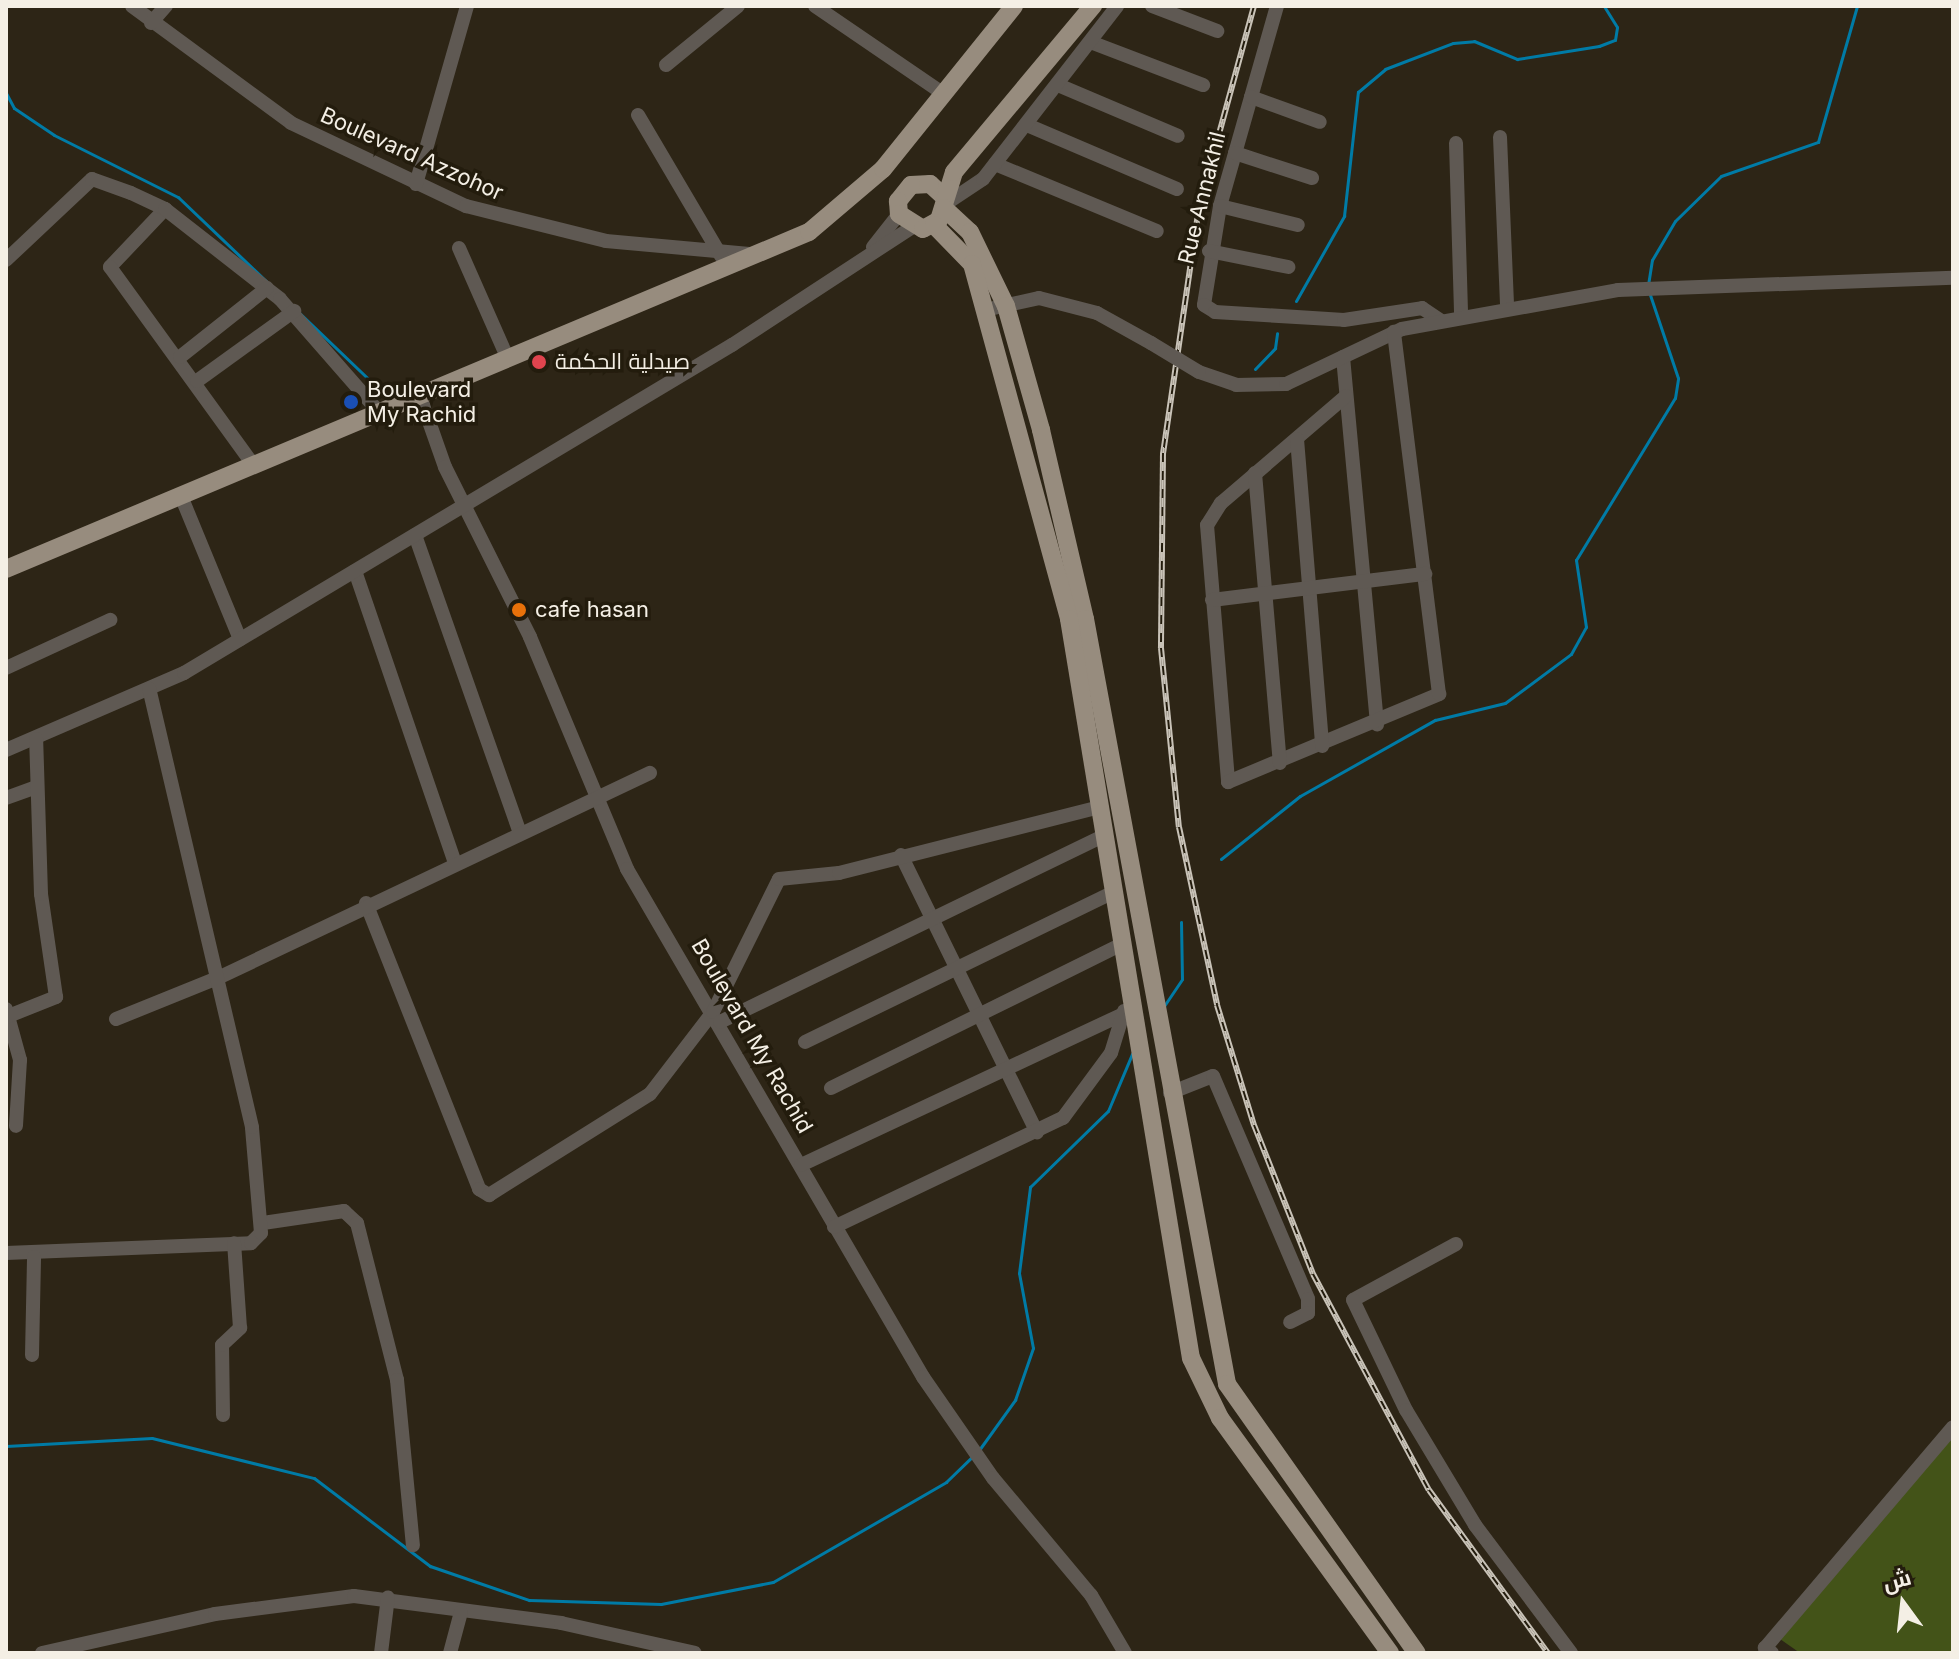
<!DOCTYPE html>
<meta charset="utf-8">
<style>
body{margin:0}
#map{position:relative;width:1959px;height:1659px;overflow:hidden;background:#2d2516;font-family:Inter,Cairo,sans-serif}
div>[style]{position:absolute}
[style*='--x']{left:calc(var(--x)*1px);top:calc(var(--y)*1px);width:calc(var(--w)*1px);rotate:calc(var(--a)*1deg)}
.green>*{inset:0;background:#435318}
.stream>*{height:3px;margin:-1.5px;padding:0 1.5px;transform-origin:1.5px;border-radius:1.5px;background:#007ba6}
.minor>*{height:14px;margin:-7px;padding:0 7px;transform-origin:7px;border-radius:7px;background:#5f5953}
.major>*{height:18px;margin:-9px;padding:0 9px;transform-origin:9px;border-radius:9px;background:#978c7e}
.rail>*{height:6px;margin-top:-3px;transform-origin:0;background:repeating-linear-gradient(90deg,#231c0d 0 9px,#c9c3b8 0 18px);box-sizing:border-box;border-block:2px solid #c9c3b8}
.minor-bridge>*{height:14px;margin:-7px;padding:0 7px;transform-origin:7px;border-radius:7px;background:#5f5953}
.dots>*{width:22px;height:22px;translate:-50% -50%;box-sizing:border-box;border:4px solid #231c0d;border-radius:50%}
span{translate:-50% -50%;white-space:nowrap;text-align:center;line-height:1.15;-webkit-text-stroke:7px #231c0d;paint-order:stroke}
.street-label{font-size:22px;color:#f4efe5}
.poi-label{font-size:22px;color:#f4efe5}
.left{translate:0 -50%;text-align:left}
.frame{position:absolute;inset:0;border:8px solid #f4efe5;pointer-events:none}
.north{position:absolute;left:1863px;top:1563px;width:80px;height:80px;-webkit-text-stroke:6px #231c0d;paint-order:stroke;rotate:345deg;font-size:22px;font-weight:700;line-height:32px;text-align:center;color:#f4efe5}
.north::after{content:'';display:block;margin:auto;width:28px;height:36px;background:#f4efe5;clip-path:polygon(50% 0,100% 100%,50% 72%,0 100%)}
</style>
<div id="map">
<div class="green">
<i style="clip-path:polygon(1953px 1436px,1953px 1653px,1800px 1653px,1780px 1639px)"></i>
</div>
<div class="stream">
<i style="--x:6;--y:93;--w:17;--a:62"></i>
<i style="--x:14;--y:108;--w:48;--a:34"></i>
<i style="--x:54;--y:135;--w:139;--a:26.6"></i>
<i style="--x:178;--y:197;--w:284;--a:43.7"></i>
<i style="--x:1648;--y:285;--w:25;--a:-81"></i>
<i style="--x:1652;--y:260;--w:45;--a:-59.5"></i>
<i style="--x:1675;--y:221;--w:64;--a:-44.4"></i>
<i style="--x:1721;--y:176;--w:103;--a:-19.3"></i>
<i style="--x:1818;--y:142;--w:141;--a:-74"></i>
<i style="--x:1296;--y:301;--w:98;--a:-60.5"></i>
<i style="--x:1344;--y:216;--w:125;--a:-83.6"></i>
<i style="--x:1358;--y:92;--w:35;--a:-40"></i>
<i style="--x:1385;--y:69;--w:73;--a:-20.9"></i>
<i style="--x:1453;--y:43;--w:21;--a:-5"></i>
<i style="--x:1474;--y:41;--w:47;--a:22.7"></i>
<i style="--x:1517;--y:59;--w:83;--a:-9"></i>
<i style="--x:1599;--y:46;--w:17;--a:-21"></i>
<i style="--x:1615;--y:40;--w:13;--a:-81"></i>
<i style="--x:1617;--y:27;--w:25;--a:-122"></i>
<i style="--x:1255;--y:369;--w:29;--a:-46"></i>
<i style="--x:1275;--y:348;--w:15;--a:-82"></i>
<i style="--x:1221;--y:859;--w:101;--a:-38.6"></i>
<i style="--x:1300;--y:796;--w:155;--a:-29.4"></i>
<i style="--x:1435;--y:720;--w:72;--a:-13.7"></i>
<i style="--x:1505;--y:703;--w:82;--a:-36.6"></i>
<i style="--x:1571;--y:654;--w:31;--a:-61"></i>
<i style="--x:1586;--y:627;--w:68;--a:-98.5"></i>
<i style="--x:1576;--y:560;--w:190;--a:-58.6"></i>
<i style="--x:1675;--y:398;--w:20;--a:-81"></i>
<i style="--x:1678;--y:378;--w:91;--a:-108.6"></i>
<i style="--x:1164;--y:1006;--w:32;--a:-56"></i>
<i style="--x:1182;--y:979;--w:57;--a:-91"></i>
<i style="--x:6;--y:1446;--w:146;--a:-3.1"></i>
<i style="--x:152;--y:1438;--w:167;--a:13.9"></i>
<i style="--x:314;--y:1478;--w:146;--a:37.2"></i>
<i style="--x:430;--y:1566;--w:105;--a:19"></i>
<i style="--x:529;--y:1600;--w:132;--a:1.7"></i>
<i style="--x:661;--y:1604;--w:114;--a:-11.1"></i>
<i style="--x:773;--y:1582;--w:200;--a:-30"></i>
<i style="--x:946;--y:1482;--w:35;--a:-44"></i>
<i style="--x:979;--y:1450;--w:62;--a:-54.2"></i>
<i style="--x:1015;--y:1400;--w:55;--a:-70.9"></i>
<i style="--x:1033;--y:1348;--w:76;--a:-100.6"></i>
<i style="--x:1019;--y:1273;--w:87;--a:-82.7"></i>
<i style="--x:1030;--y:1187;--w:109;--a:-44.3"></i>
<i style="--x:1108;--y:1111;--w:62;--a:-67.2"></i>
</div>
<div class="minor">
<i style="--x:132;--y:6;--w:197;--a:36.3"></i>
<i style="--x:291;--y:123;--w:194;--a:25.4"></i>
<i style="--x:466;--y:206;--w:144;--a:14"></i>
<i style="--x:606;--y:241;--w:144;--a:5.2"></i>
<i style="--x:815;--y:6;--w:156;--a:34.3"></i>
<i style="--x:1152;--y:6;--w:70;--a:21"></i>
<i style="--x:1277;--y:6;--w:208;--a:105.9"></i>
<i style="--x:1220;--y:206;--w:100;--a:99.2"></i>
<i style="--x:1204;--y:305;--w:13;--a:32"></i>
<i style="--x:1215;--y:312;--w:129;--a:3.5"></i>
<i style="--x:1344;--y:320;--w:79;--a:-8.7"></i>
<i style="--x:1422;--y:308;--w:22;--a:34"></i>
<i style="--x:151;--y:23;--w:23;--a:-49"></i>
<i style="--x:1093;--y:43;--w:118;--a:20.9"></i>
<i style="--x:666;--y:65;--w:93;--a:-39.3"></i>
<i style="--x:1058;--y:85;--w:130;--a:23"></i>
<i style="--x:1251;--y:97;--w:73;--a:19.9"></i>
<i style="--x:638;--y:115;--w:164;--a:59.5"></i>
<i style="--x:1027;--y:125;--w:163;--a:23.1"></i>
<i style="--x:1500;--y:137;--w:169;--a:87.6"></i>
<i style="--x:1456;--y:143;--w:172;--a:88.3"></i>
<i style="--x:1235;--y:153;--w:81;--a:18"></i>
<i style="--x:995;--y:164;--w:175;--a:22.5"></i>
<i style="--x:416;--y:184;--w:185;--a:-74"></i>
<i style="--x:944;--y:205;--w:47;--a:-33.7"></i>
<i style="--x:983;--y:179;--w:219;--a:-52.2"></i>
<i style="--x:1220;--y:206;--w:80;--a:13.7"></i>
<i style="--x:165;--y:209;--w:80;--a:133.5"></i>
<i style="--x:110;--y:267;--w:246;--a:54.1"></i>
<i style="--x:873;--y:247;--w:42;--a:-51.8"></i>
<i style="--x:459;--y:248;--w:121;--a:66.2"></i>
<i style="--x:1209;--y:251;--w:81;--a:11.4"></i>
<i style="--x:6;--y:260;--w:118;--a:-43.3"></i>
<i style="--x:92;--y:179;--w:41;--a:19.7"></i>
<i style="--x:131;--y:193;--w:38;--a:25"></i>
<i style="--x:165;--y:209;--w:146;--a:38"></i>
<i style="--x:280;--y:299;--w:150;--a:48.8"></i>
<i style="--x:985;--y:310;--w:55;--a:-12.5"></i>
<i style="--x:1039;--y:298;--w:60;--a:14.5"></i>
<i style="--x:1097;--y:313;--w:62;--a:29.1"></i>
<i style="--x:180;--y:357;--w:111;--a:-38.4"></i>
<i style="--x:1343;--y:357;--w:369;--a:84.7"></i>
<i style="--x:1199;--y:372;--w:39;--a:19"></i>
<i style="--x:1236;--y:385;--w:50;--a:-1.1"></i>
<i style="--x:1286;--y:384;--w:128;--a:-25.4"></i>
<i style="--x:1402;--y:329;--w:219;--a:-10.2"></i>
<i style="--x:1618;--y:290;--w:335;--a:-2.1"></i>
<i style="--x:197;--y:381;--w:120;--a:-35.8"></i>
<i style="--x:420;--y:396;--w:75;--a:70.6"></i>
<i style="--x:445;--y:467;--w:190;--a:63.4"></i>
<i style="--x:530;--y:637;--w:251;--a:67.3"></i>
<i style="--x:627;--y:869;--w:588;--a:59.77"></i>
<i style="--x:923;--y:1377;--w:123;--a:55.3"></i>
<i style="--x:993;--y:1478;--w:153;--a:50.1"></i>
<i style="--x:1091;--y:1595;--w:67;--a:59.6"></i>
<i style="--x:1346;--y:396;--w:165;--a:139.4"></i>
<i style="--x:1221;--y:503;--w:26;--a:122"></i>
<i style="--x:1207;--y:525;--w:258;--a:85.3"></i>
<i style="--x:1228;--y:782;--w:229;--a:-22.6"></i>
<i style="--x:1439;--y:694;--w:365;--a:-97.1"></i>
<i style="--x:1297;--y:439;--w:308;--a:85.3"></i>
<i style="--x:1255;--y:473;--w:291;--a:85.1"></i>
<i style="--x:181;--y:496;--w:155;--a:67.6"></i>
<i style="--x:415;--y:535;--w:314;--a:70.6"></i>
<i style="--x:355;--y:571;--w:309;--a:71.1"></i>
<i style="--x:1212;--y:600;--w:215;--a:-7"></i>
<i style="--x:6;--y:668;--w:115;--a:-24.8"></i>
<i style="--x:6;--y:750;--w:194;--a:-23.4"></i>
<i style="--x:184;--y:673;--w:639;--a:-30.9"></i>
<i style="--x:732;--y:345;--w:215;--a:-33.2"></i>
<i style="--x:6;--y:798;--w:32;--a:-20"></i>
<i style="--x:901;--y:855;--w:309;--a:63.9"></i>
<i style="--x:366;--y:903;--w:308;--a:68.4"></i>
<i style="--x:479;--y:1189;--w:12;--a:31"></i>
<i style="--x:489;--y:1195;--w:190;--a:-32.1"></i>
<i style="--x:650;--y:1094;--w:103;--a:-52.5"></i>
<i style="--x:713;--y:1012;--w:148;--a:-63.6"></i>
<i style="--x:779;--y:879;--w:60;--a:-5.7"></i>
<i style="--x:839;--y:873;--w:268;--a:-14.2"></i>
<i style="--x:6;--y:1009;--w:53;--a:74.6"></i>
<i style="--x:20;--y:1060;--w:66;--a:93.5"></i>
<i style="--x:6;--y:1017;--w:54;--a:-21.8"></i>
<i style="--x:56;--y:997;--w:104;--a:-98.3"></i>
<i style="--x:41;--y:894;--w:155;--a:-91.8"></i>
<i style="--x:116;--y:1019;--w:112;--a:-22"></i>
<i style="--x:220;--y:977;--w:476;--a:-25.4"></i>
<i style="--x:720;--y:1022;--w:426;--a:-25.9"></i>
<i style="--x:805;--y:1042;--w:341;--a:-25.9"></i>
<i style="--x:831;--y:1088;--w:322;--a:-26.3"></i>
<i style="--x:1170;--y:1093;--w:46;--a:-21.6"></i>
<i style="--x:1213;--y:1076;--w:242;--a:66.9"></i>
<i style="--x:1308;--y:1299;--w:14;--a:90"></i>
<i style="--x:1308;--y:1313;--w:20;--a:153"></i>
<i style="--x:801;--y:1165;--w:363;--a:-25.1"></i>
<i style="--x:263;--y:1223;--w:82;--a:-8.4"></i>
<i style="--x:344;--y:1211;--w:18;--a:43"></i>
<i style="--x:357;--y:1223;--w:162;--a:75.7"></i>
<i style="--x:397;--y:1380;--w:166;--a:84.5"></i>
<i style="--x:834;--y:1227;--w:254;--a:-25.5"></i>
<i style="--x:1063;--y:1118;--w:81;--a:-53.6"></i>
<i style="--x:1111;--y:1053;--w:44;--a:-72.8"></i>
<i style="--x:1456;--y:1244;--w:117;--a:151.5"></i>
<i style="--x:1353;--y:1300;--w:122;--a:64.3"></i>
<i style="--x:1406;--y:1410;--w:134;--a:59"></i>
<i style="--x:1475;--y:1525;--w:160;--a:53.1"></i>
<i style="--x:6;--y:1253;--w:245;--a:-2.3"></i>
<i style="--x:251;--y:1243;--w:14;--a:-45"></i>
<i style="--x:261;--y:1233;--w:106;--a:-94.9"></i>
<i style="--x:252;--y:1127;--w:450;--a:-103.2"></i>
<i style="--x:32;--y:1355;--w:98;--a:-88.8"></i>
<i style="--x:223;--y:1415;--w:70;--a:-90.8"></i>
<i style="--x:222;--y:1345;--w:25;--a:-43"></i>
<i style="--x:240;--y:1328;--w:85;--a:-94"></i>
<i style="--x:42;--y:1653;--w:177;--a:-12.7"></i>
<i style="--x:215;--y:1614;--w:140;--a:-7.4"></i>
<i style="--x:354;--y:1596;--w:209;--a:7.4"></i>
<i style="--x:561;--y:1623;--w:137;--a:12.6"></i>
<i style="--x:381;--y:1653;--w:56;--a:-82.9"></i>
<i style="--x:450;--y:1653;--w:42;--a:-75"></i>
<i style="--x:1772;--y:1653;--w:9;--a:-144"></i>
<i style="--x:1765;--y:1648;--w:290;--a:-49.6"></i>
</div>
<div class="major">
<i style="--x:942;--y:195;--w:16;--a:-137"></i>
<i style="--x:930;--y:184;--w:19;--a:177"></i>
<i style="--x:911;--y:185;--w:21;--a:129"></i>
<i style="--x:898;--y:201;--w:13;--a:86"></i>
<i style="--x:899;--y:214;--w:28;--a:32"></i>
<i style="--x:923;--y:229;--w:18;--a:-29"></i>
<i style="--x:939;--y:220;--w:50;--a:-72.6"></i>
<i style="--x:954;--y:172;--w:217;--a:-50.1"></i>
<i style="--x:944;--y:208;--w:35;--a:43"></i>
<i style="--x:970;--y:232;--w:82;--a:64.1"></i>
<i style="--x:1006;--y:306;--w:129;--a:74.2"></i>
<i style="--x:1041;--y:430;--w:194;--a:76.9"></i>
<i style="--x:1085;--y:619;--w:778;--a:79.48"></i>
<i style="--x:1227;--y:1384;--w:329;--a:54.8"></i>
<i style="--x:934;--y:225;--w:54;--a:45.7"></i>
<i style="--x:972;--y:264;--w:368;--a:74.7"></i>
<i style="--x:1069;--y:619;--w:749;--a:80.63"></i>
<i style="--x:1191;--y:1358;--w:67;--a:64.2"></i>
<i style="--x:1220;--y:1418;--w:290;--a:54.1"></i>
<i style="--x:6;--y:569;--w:871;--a:-22.77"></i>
<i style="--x:809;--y:232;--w:97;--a:-40.4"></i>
<i style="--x:883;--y:169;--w:209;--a:-51.2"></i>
</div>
<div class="rail">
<i style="--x:1254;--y:6;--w:208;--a:105.3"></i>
<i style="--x:1199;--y:207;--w:249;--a:98.3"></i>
<i style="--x:1163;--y:453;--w:195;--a:90.6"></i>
<i style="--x:1161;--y:648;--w:180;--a:84.3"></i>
<i style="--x:1179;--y:827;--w:182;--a:77.9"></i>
<i style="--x:1217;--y:1005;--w:126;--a:72.9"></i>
<i style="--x:1254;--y:1125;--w:160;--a:68.4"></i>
<i style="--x:1313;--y:1274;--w:245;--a:61.8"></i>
<i style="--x:1429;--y:1490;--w:202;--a:53.9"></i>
</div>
<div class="minor-bridge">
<i style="--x:1151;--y:343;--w:56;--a:31.1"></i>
</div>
<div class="dots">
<i style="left:539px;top:362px;background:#e0444e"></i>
<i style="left:351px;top:402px;background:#1a4fb4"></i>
<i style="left:519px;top:610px;background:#e8710a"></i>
</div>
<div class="street-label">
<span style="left:412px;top:154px;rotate:24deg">Boulevard Azzohor</span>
<span style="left:1202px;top:198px;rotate:-76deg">Rue Annakhil</span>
<span style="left:752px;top:1036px;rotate:60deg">Boulevard My Rachid</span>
</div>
<div class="poi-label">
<span class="left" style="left:555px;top:362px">صيدلية الحكمة</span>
<span class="left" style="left:367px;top:402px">Boulevard<br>My Rachid</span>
<span class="left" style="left:535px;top:610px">cafe hasan</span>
</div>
<div class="frame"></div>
<div class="north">ش</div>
</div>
